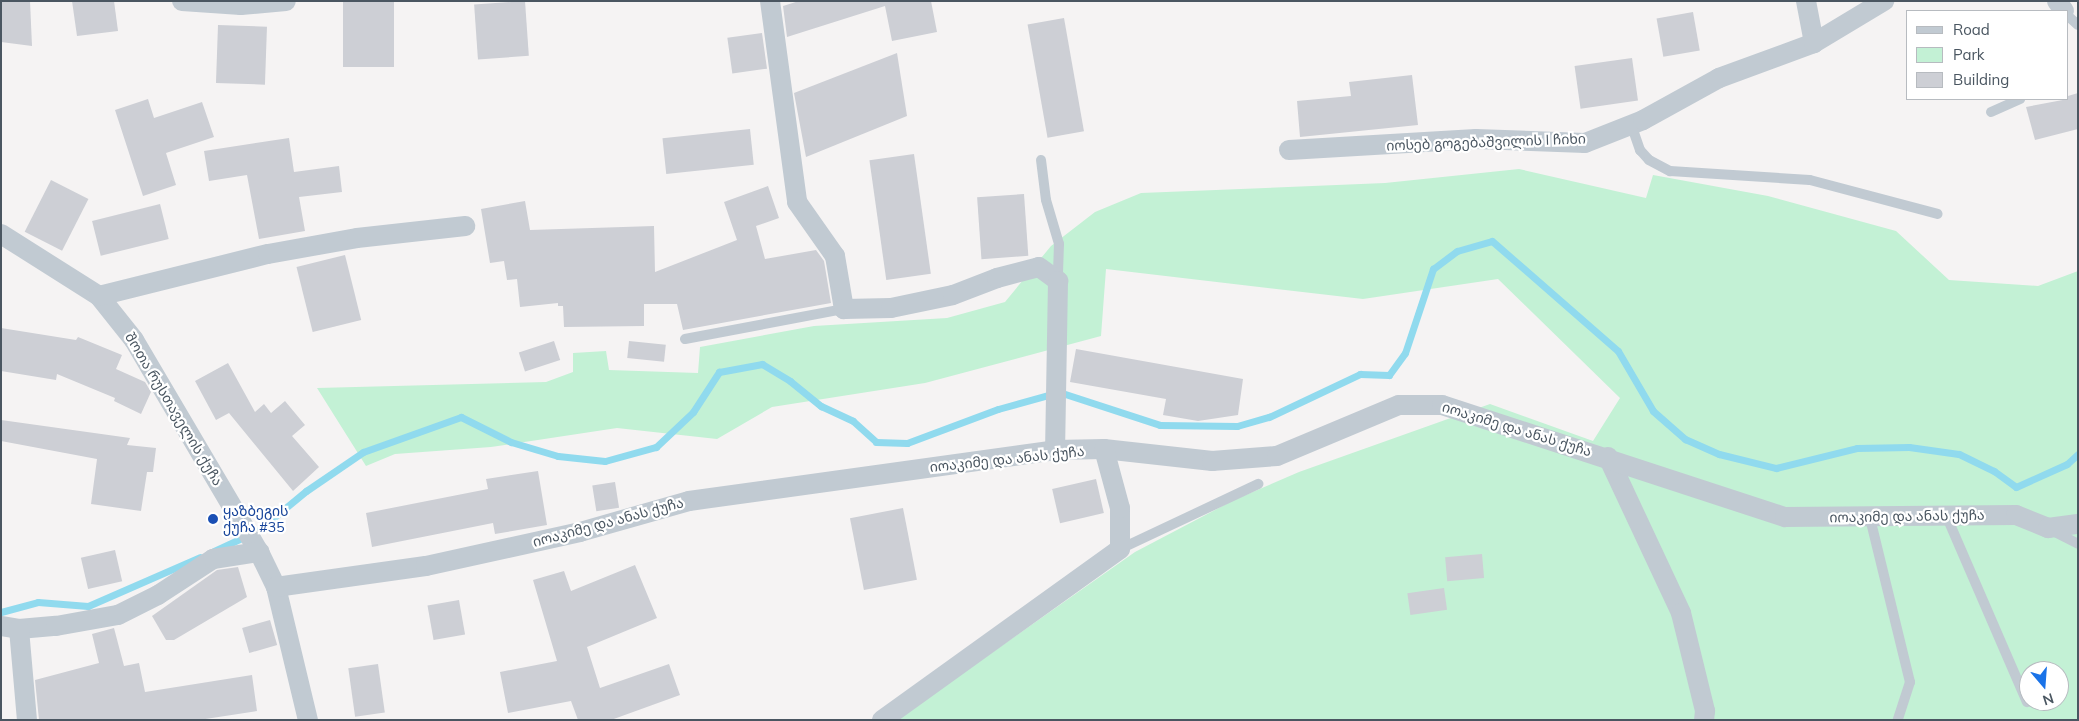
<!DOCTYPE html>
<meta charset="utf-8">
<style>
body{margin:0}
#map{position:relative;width:2079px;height:721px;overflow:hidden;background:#f5f3f3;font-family:Mulish,"Noto Sans Georgian",sans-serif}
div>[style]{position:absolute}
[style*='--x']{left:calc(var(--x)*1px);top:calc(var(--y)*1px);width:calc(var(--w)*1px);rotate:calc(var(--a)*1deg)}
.green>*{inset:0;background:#c3f1d5}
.stream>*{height:7px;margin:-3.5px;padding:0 3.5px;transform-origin:3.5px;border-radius:3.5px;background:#90daee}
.building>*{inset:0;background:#cdcfd5;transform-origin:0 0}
.lane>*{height:10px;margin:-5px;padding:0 5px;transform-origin:5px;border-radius:5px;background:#c1cad2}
.street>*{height:20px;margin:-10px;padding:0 10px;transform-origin:10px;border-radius:10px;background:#c1cad2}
.dots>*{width:14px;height:14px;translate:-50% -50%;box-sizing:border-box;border:2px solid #fff;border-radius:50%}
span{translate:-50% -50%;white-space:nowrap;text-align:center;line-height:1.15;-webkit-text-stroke:4.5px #fff;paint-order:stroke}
.street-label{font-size:14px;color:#4a5661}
.transit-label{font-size:14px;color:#164399}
.left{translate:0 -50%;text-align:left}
.frame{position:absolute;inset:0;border:2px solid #4a5661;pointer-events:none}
.legend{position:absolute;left:1906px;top:10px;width:162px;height:90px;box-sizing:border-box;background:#fff;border:1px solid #b7bbc0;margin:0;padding:6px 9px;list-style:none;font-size:15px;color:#4a5661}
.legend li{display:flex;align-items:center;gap:10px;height:25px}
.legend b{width:25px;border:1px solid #b7bbc0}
.north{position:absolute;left:2019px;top:661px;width:50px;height:50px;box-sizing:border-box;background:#fff;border:1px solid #b7bbc0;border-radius:50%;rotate:162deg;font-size:14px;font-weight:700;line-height:20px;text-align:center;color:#4a5661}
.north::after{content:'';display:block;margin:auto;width:18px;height:22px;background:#1a73e8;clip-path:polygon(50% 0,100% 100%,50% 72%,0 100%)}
</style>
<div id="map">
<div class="green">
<i style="clip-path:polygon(evenodd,1519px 169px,1646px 198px,1653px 175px,1768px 196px,1896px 231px,1949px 280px,2038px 286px,2078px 271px,2078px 720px,896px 720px,1135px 552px,1234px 500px,1299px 472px,1490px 404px,1593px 441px,1620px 398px,1498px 279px,1363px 299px,1106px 269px,1101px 336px,925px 383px,772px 407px,717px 439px,617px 428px,491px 447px,395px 454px,366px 466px,317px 388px,546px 382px,573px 372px,573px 353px,606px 351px,609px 370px,698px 373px,700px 347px,814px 326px,947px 318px,1005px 302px,1051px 246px,1095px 212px,1141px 193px,1385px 183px,1519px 169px,2029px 671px,2059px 671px,2059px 701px,2029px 701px,2029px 671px)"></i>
</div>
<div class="stream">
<i style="--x:260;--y:529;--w:60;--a:-39.6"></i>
<i style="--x:306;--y:491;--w:69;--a:-34.4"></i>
<i style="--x:363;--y:452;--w:104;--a:-19.7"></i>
<i style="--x:461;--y:417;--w:56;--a:26.6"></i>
<i style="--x:511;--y:442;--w:49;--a:16.6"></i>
<i style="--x:558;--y:456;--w:47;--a:6.1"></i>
<i style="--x:605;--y:461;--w:53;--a:-15.4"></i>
<i style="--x:656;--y:447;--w:51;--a:-43.4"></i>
<i style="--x:693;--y:412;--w:48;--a:-57"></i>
<i style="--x:719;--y:372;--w:44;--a:-10.5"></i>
<i style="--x:762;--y:364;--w:33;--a:31"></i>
<i style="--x:790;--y:381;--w:40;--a:39"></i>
<i style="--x:821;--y:406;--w:35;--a:25"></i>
<i style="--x:853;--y:421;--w:31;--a:42"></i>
<i style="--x:876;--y:442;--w:31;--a:2"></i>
<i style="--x:907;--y:443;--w:97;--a:-20.5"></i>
<i style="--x:998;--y:409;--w:63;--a:-15.6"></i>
<i style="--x:1059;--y:392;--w:106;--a:18.1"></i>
<i style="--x:1160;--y:425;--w:77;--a:0.7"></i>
<i style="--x:1237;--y:426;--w:33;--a:-16"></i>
<i style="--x:1269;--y:417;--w:101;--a:-25.3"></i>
<i style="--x:1360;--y:374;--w:29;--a:2"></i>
<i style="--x:1389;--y:375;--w:27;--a:-54"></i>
<i style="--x:1405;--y:353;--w:89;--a:-71.6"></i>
<i style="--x:1433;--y:269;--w:30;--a:-37"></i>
<i style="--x:1457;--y:251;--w:36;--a:-16"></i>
<i style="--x:1492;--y:241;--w:167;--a:41.1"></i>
<i style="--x:1618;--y:351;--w:69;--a:59.7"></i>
<i style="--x:1653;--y:411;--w:43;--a:41.2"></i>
<i style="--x:1685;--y:439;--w:37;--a:24"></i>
<i style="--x:1719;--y:454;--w:59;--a:13.8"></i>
<i style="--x:1776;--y:468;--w:83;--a:-13.9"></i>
<i style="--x:1857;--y:448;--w:52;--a:-1.1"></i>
<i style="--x:1909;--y:447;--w:50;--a:8"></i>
<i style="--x:1959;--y:454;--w:39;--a:26"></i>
<i style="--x:1994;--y:471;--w:27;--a:36"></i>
<i style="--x:2016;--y:487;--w:56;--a:-24.3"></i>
<i style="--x:2067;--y:464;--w:15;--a:-42"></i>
<i style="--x:214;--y:551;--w:31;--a:-25"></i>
<i style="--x:1;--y:612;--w:38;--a:-15"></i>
<i style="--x:38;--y:602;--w:50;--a:4.6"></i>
<i style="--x:88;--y:606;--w:122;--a:-23.6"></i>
</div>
<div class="building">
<i style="clip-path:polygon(1px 1px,30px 1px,32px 46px,1px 42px)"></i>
<i style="clip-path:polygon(72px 1px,114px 1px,118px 31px,77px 36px)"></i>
<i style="left:343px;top:1px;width:51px;height:66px"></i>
<i style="left:525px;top:1px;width:55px;height:51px;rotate:86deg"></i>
<i style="clip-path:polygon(799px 1px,931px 1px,937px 32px,892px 41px,885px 6px,787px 37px,783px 6px)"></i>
<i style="left:1693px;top:12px;width:39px;height:37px;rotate:80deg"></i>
<i style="left:1064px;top:18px;width:115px;height:37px;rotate:80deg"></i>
<i style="left:218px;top:25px;width:49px;height:58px;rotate:2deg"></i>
<i style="left:762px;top:33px;width:36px;height:35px;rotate:82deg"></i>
<i style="clip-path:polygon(897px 53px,907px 116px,806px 157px,794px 93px)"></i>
<i style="left:1632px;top:58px;width:43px;height:58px;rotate:82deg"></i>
<i style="clip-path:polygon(1412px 75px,1418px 125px,1300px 137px,1297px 101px,1351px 96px,1349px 82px)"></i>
<i style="clip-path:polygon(2078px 93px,2078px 129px,2035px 140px,2026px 107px,2068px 99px,2068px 96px)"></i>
<i style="clip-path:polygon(148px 99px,154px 118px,202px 102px,214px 137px,166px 153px,176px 185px,143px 196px,115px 110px)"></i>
<i style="left:750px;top:129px;width:36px;height:88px;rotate:84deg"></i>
<i style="clip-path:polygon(289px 138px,294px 172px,339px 166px,342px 192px,299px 197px,305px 231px,259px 239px,247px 175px,209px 181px,204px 151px)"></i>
<i style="left:914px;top:154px;width:121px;height:45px;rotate:82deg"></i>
<i style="left:51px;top:180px;width:42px;height:58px;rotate:27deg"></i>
<i style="clip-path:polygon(768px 186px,779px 218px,756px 226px,765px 259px,816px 250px,824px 261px,831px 303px,683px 330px,677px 304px,644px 304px,644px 326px,564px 327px,563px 306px,558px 306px,558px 303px,520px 307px,517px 279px,507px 280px,504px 261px,490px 263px,481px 209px,525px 201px,530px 230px,654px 226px,655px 272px,737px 240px,724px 202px)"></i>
<i style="left:1024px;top:194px;width:62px;height:47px;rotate:86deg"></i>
<i style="left:160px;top:204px;width:36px;height:70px;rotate:76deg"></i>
<i style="left:345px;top:255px;width:67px;height:50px;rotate:76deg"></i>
<i style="clip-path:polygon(1px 328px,76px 340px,78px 337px,122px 355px,116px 369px,145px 382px,151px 392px,141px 414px,114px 401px,115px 398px,57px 374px,56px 380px,1px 371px)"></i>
<i style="left:554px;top:341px;width:20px;height:37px;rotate:72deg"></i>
<i style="left:629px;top:341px;width:37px;height:17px;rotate:6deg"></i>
<i style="clip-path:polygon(1076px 349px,1243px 379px,1238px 415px,1198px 421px,1163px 415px,1166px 399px,1070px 382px)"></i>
<i style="clip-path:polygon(228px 363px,255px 412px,264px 404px,271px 413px,285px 401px,305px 425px,292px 436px,319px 467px,293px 491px,229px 413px,216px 420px,195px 381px)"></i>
<i style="clip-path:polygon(1px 420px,130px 438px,127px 445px,156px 448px,153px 472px,147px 472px,141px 511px,91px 504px,97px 459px,1px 441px)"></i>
<i style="clip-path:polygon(538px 471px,547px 525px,495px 534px,493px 523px,372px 547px,366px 513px,488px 489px,486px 479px)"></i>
<i style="left:1096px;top:479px;width:35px;height:45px;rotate:77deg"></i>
<i style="left:615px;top:482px;width:26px;height:23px;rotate:81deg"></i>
<i style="left:903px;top:508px;width:73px;height:54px;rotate:79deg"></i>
<i style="left:115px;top:550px;width:32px;height:35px;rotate:77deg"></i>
<i style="left:1482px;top:554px;width:24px;height:37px;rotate:85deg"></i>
<i style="clip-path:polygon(635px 565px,657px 618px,587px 647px,600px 688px,669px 664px,680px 695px,611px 720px,578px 720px,571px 701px,508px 713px,500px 672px,557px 661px,533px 580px,564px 571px,571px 591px)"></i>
<i style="clip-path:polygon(238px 567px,247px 597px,174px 640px,166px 640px,152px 616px,217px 570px)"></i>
<i style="left:1444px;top:588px;width:22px;height:37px;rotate:82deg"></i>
<i style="left:459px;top:600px;width:35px;height:32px;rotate:80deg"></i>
<i style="left:270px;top:620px;width:26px;height:29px;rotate:74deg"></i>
<i style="clip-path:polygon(114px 628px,124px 666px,139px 663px,145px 692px,252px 675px,257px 711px,199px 720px,39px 720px,35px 680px,99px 663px,92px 634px)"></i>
<i style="left:378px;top:664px;width:49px;height:30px;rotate:82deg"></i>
</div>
<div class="lane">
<i style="--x:2068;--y:16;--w:13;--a:42"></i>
<i style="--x:1991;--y:112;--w:32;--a:-24"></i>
<i style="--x:1631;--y:124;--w:28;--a:71"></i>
<i style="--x:1640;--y:150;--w:13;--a:48"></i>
<i style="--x:1649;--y:160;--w:24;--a:28"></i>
<i style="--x:1670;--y:171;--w:140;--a:3.7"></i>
<i style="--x:1810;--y:180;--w:132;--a:14.9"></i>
<i style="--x:1041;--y:160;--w:40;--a:82.9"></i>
<i style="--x:1046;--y:200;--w:46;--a:73.5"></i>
<i style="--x:1059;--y:244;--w:37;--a:92"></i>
<i style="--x:685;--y:339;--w:162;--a:-10.7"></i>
<i style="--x:1946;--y:515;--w:204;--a:66.6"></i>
<i style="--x:1870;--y:518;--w:169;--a:76.3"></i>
<i style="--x:1910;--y:682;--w:40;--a:108"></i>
<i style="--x:2051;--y:530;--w:30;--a:27"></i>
<i style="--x:1120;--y:549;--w:153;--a:-25.2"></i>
</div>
<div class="street">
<i style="--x:182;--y:1;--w:59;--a:3.9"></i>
<i style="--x:241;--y:5;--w:45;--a:-5.1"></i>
<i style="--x:770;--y:1;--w:203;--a:82.3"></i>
<i style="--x:797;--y:202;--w:66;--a:54.9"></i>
<i style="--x:835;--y:256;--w:54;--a:80.4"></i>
<i style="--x:844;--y:309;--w:47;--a:-1.2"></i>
<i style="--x:891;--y:308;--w:63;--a:-11.8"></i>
<i style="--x:953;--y:295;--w:47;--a:-21.1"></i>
<i style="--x:997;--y:278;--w:43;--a:-14.7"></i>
<i style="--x:1039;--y:267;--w:24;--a:36"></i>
<i style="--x:1058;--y:281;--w:169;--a:91"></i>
<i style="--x:1806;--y:1;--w:43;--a:79.2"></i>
<i style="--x:2057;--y:1;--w:12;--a:55"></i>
<i style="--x:1289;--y:150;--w:187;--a:-3.4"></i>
<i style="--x:1476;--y:139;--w:109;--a:2.1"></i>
<i style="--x:1585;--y:143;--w:62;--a:-21.6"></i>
<i style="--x:1643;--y:120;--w:87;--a:-28.9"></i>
<i style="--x:1719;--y:78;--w:101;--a:-20.2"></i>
<i style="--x:1814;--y:43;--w:82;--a:-31"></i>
<i style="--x:1;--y:234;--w:116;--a:32.3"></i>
<i style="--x:99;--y:296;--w:56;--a:51.5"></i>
<i style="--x:134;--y:340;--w:246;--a:59.5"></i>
<i style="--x:259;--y:552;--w:39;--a:64"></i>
<i style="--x:276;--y:587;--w:137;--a:76.5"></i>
<i style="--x:99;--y:296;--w:174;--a:-14"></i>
<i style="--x:268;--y:254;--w:90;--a:-10.2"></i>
<i style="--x:357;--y:238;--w:109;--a:-6.3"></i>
<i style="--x:1608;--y:457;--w:172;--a:64.9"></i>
<i style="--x:1681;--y:613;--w:101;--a:76.2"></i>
<i style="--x:1705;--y:711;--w:9;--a:96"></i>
<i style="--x:276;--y:587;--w:151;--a:-8"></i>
<i style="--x:426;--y:566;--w:158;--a:-12.4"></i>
<i style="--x:580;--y:532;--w:113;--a:-15.9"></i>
<i style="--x:689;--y:501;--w:370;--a:-7.9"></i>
<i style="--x:1055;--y:450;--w:49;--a:-1.2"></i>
<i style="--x:1104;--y:449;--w:109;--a:6.3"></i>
<i style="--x:1212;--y:461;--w:65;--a:-4.4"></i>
<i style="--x:1277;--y:456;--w:132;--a:-22.7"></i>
<i style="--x:1399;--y:405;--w:43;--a:0"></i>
<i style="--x:1442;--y:405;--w:361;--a:18.1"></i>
<i style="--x:1785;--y:517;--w:231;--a:-0.5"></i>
<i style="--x:2016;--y:515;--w:35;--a:22"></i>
<i style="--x:2048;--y:528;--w:30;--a:-8"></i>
<i style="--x:1;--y:626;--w:18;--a:9"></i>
<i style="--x:19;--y:629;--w:37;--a:-5"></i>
<i style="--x:56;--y:626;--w:63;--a:-10.1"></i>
<i style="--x:118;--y:615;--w:45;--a:-26.6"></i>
<i style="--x:158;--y:595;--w:66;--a:-33.2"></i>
<i style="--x:213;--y:559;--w:47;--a:-8.7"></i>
<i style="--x:19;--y:629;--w:91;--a:85"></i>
<i style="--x:882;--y:720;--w:293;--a:-35.7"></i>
<i style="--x:1120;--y:549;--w:41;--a:-90"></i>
<i style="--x:1120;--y:508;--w:61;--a:-105.2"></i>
</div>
<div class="dots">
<i style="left:213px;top:519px;background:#1a4fb4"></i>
</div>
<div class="street-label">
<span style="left:1486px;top:142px;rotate:-2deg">იოსებ გოგებაშვილის I ჩიხი</span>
<span style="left:174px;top:409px;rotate:59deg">შოთა რუსთაველის ქუჩა</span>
<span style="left:1517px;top:429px;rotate:17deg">იოაკიმე და ანას ქუჩა</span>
<span style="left:1007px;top:459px;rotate:-6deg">იოაკიმე და ანას ქუჩა</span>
<span style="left:1907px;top:516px;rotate:-1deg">იოაკიმე და ანას ქუჩა</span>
<span style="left:608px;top:522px;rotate:-15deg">იოაკიმე და ანას ქუჩა</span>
</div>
<div class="transit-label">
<span class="left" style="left:223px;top:519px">ყაზბეგის<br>ქუჩა #35</span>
</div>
<div class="frame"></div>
<ul class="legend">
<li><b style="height:6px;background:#c1cad2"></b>Road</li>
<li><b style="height:14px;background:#c3f1d5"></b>Park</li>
<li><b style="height:14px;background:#cdcfd5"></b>Building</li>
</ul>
<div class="north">N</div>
</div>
